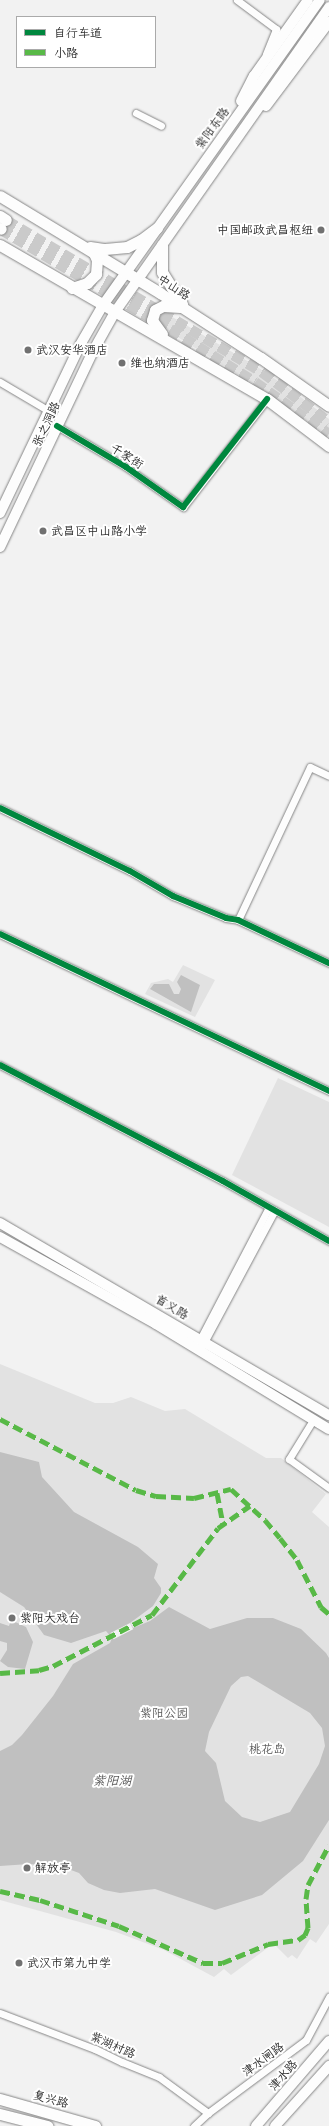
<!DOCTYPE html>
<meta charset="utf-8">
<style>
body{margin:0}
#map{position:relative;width:329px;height:2126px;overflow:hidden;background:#f2f2f2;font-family:"Playpen Sans","LXGW WenKai TC",sans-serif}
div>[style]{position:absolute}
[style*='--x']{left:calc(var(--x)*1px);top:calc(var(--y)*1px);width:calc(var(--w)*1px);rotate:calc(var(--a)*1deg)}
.green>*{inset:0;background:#e2e2e2}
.water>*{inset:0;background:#c0c0c0}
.pier>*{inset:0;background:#f2f2f2;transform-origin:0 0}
.trunk-tunnel>*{height:11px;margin-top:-5.5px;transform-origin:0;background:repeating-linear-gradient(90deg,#cacaca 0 11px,transparent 0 16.5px)}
.roads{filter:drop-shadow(0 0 1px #858585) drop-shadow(0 0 1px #858585)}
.minor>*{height:7px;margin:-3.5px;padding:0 3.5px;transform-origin:3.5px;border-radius:3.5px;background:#fdfdfd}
.secondary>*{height:10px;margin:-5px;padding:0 5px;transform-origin:5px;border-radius:5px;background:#fdfdfd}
.primary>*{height:11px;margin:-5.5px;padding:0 5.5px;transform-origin:5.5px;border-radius:5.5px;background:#fdfdfd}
.trunk>*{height:11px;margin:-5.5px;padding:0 5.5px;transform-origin:5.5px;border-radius:5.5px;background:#fdfdfd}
.quiet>*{height:5px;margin-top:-2.5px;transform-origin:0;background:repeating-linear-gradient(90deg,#58b947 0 10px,transparent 0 15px)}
.cycleway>*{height:6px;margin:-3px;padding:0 3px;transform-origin:3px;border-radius:3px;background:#00873e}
.dots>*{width:11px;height:11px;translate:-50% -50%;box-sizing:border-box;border:2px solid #fff;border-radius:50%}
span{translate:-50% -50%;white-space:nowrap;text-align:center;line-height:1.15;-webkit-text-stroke:4px #fff;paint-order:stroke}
.street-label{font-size:12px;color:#2b2b2b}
.poi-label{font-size:12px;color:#2b2b2b}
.right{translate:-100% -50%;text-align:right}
.left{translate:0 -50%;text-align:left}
.park-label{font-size:12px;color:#565656}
.water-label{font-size:13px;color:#585858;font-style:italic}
.legend{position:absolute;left:16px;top:16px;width:140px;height:52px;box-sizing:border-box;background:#fff;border:1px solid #aaa;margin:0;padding:5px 7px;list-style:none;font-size:12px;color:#2b2b2b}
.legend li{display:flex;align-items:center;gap:8px;height:20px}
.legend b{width:20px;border:1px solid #aaa}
</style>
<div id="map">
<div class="green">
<i style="clip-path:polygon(162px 311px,256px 366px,293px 391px,329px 419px,329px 437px,268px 393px,158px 325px,155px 315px)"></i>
<i style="clip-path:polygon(183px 965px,215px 980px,195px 1017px,145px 994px,151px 983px,168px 979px,173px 982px)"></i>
<i style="clip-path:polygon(278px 1078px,329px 1102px,329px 1227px,232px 1175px)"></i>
<i style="clip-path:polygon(0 1364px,95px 1403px,113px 1403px,131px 1397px,165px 1411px,185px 1409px,266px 1458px,281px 1458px,326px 1494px,312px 1512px,329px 1527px,329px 1924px,316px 1943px,310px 1939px,297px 1959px,292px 1955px,288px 1958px,276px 1946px,270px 1946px,231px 1975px,224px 1969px,214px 1977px,164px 1950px,116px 1932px,0 1900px)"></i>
</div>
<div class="water">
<i style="clip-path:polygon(181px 975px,200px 985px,191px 1012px,150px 989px,154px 984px,169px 984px,174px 994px,179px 994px,181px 989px,177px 982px)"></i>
<i style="clip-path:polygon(evenodd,0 1452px,39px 1462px,42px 1477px,74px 1512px,138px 1547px,158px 1564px,154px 1578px,161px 1588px,161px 1593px,153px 1606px,130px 1623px,133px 1628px,150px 1621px,169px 1607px,210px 1629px,247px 1618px,273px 1618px,301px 1629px,326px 1653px,329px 1658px,329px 1820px,303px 1861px,262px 1895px,215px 1910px,155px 1889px,120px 1893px,104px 1890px,88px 1883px,79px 1873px,63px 1867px,29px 1864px,0 1866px,0 1751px,12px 1745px,22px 1735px,53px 1696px,73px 1664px,110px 1643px,112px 1638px,106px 1631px,71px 1643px,44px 1635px,24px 1607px,0 1592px,0 1452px,248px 1676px,310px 1713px,322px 1728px,325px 1746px,319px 1764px,290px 1812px,260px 1822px,242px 1817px,225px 1801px,216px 1763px,205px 1751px,209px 1732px,231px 1686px,241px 1677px,248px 1676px)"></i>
<i style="clip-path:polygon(11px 1620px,26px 1627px,33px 1642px,25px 1669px,8px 1667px,0 1661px,7px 1650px,7px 1643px,0 1641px,0 1623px,9px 1626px)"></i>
</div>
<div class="pier">
<i style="left:130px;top:1623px;width:7px;height:22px;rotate:63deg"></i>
</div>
<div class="trunk-tunnel">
<i style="--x:6;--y:220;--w:299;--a:30.6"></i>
<i style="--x:263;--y:372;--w:83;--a:37.1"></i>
<i style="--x:1;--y:229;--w:196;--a:30.6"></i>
<i style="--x:170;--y:329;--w:100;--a:31.9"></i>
<i style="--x:255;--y:382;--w:90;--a:35.1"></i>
</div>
<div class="roads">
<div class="minor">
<i style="--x:237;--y:0;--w:49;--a:36.6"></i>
<i style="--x:276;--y:29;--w:27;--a:112"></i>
<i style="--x:136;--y:113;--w:28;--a:27"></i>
<i style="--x:0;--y:382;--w:57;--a:30.6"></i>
<i style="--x:57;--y:426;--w:80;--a:30.7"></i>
<i style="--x:126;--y:467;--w:70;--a:35.1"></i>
<i style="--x:183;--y:507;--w:137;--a:-52.1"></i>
<i style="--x:0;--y:808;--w:144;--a:25.9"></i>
<i style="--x:130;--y:871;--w:50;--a:30.2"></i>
<i style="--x:173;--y:896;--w:57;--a:22.5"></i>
<i style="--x:226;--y:918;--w:12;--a:9"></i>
<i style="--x:238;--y:920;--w:101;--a:25.3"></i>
<i style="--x:238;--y:920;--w:169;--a:-64.8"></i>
<i style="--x:310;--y:767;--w:21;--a:25"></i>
<i style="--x:0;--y:934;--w:365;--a:25.5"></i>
<i style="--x:0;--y:1065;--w:251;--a:27.5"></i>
<i style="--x:223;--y:1181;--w:122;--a:29.5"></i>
<i style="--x:198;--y:1343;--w:153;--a:-62.4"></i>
<i style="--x:202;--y:1346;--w:154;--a:-61.8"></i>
<i style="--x:313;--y:1420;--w:46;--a:121.6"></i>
<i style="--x:289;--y:1459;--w:49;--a:35.9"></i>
<i style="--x:0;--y:2013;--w:102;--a:20.8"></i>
<i style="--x:95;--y:2049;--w:30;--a:26"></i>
<i style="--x:122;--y:2062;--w:40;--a:22"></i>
<i style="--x:159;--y:2077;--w:61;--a:36.3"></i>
<i style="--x:194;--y:2126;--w:19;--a:-43"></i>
<i style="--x:208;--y:2113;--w:122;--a:-36.7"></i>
<i style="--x:306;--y:2040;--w:49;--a:-61.9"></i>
</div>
<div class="secondary">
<i style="--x:241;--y:101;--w:28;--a:-63"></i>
<i style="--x:254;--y:76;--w:93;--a:-54.6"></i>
<i style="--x:266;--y:106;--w:105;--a:-53.1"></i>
<i style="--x:0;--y:513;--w:186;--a:-64.5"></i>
<i style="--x:80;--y:345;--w:46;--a:-60.1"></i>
<i style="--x:103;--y:305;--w:374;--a:-54.6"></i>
<i style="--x:0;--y:547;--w:215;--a:-64.6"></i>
<i style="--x:92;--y:353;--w:47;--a:-60.7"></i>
<i style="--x:115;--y:312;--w:373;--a:-54.9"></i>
<i style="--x:0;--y:1223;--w:381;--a:30.3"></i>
<i style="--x:0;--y:1237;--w:179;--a:29.1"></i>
<i style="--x:156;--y:1324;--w:202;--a:31.3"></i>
<i style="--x:256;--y:2126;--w:112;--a:-49.3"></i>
<i style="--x:275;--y:2126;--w:81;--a:-48"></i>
</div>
<div class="primary">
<i style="--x:0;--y:196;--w:187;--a:31.2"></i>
<i style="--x:160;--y:293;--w:120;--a:32.8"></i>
<i style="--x:261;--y:358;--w:83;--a:35.2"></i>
<i style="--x:0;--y:245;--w:308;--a:30"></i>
<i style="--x:267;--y:399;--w:78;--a:37.2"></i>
<i style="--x:162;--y:245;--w:27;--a:90"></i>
<i style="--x:162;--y:272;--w:38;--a:58"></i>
<i style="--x:90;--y:247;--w:15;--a:8"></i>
<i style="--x:105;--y:249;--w:22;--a:-5"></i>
<i style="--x:127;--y:247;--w:16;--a:-27"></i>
<i style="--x:141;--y:240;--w:20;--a:-37"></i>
<i style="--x:72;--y:288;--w:16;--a:-18"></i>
<i style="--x:87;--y:283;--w:13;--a:-45"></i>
<i style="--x:96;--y:274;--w:14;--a:-86"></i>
<i style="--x:97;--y:260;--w:10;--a:-114"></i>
<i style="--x:162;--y:334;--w:17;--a:-126"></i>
<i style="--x:152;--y:320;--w:10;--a:-73"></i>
<i style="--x:155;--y:310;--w:9;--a:-27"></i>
<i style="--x:163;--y:306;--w:17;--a:3"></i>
<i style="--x:0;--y:2099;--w:99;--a:15.9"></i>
<i style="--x:0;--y:2114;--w:49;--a:14.3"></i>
</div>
<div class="trunk">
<i style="--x:0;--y:216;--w:7;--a:34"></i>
<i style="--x:0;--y:228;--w:1;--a:45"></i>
</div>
</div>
<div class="quiet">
<i style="--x:0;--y:1419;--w:153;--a:27.6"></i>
<i style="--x:136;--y:1490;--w:21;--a:17"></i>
<i style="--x:156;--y:1496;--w:38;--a:3"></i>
<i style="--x:194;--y:1498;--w:38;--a:-14"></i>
<i style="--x:231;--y:1489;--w:46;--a:42.4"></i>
<i style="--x:265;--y:1520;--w:23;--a:50"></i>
<i style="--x:280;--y:1538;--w:28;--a:52"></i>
<i style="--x:297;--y:1560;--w:53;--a:62.9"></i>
<i style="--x:321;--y:1607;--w:11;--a:41"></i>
<i style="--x:217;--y:1493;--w:31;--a:79"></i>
<i style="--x:0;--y:1673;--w:39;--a:-4"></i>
<i style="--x:39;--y:1670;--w:15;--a:-16"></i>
<i style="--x:53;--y:1666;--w:111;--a:-27.3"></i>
<i style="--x:152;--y:1615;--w:109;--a:-52.8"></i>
<i style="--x:218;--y:1528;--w:39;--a:-35"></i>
<i style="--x:0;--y:1891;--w:41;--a:12.7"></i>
<i style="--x:40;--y:1900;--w:83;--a:18.2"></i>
<i style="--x:119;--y:1926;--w:92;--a:23.8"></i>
<i style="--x:203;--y:1963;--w:19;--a:0"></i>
<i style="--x:222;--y:1963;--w:50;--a:-22.4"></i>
<i style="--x:268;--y:1944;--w:30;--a:-8"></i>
<i style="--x:298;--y:1940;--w:9;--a:-36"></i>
<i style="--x:305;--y:1935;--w:8;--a:-67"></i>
<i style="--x:308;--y:1928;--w:29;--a:-94"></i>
<i style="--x:306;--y:1899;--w:14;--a:-82"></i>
<i style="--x:308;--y:1885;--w:45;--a:-62.3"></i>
</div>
<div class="cycleway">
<i style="--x:57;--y:426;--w:80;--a:30.7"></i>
<i style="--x:126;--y:467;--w:70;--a:35.1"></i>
<i style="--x:183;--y:507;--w:137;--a:-52.1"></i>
<i style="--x:0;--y:808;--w:144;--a:25.9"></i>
<i style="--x:130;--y:871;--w:50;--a:30.2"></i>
<i style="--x:173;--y:896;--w:57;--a:22.5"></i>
<i style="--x:226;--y:918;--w:12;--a:9"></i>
<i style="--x:238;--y:920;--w:101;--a:25.3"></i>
<i style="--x:0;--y:934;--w:365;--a:25.5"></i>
<i style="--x:0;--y:1065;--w:251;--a:27.5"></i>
<i style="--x:223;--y:1181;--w:122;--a:29.5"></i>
</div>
<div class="dots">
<i style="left:321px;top:230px;background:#717171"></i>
<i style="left:28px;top:350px;background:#717171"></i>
<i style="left:122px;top:363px;background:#717171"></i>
<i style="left:43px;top:531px;background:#717171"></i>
<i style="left:12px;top:1618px;background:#717171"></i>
<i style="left:27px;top:1868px;background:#717171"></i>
<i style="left:19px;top:1963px;background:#717171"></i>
</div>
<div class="street-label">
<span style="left:212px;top:128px;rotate:-54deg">紫阳东路</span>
<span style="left:174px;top:287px;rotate:33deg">中山路</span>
<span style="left:46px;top:424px;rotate:-65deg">张之洞路</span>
<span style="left:127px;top:456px;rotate:32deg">千家街</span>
<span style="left:172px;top:1307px;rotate:30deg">首义路</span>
<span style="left:113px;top:2045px;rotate:24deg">紫湖村路</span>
<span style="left:263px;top:2059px;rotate:-36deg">津水闸路</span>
<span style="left:283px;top:2075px;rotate:-49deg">津水路</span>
<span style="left:51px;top:2099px;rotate:15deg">复兴路</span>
</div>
<div class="poi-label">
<span class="right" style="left:313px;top:230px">中国邮政武昌枢纽</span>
<span class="left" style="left:36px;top:350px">武汉安华酒店</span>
<span class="left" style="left:130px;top:363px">维也纳酒店</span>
<span class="left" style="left:51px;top:531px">武昌区中山路小学</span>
<span class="left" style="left:20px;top:1618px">紫阳大戏台</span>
<span class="left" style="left:35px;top:1868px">解放亭</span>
<span class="left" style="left:27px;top:1963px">武汉市第九中学</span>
</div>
<div class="park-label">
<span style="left:164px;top:1713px">紫阳公园</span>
<span style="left:267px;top:1749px">桃花岛</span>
</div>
<div class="water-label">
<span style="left:112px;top:1780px">紫阳湖</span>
</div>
<ul class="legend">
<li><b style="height:5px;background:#00873e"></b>自行车道</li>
<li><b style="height:5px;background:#58b947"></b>小路</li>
</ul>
</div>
